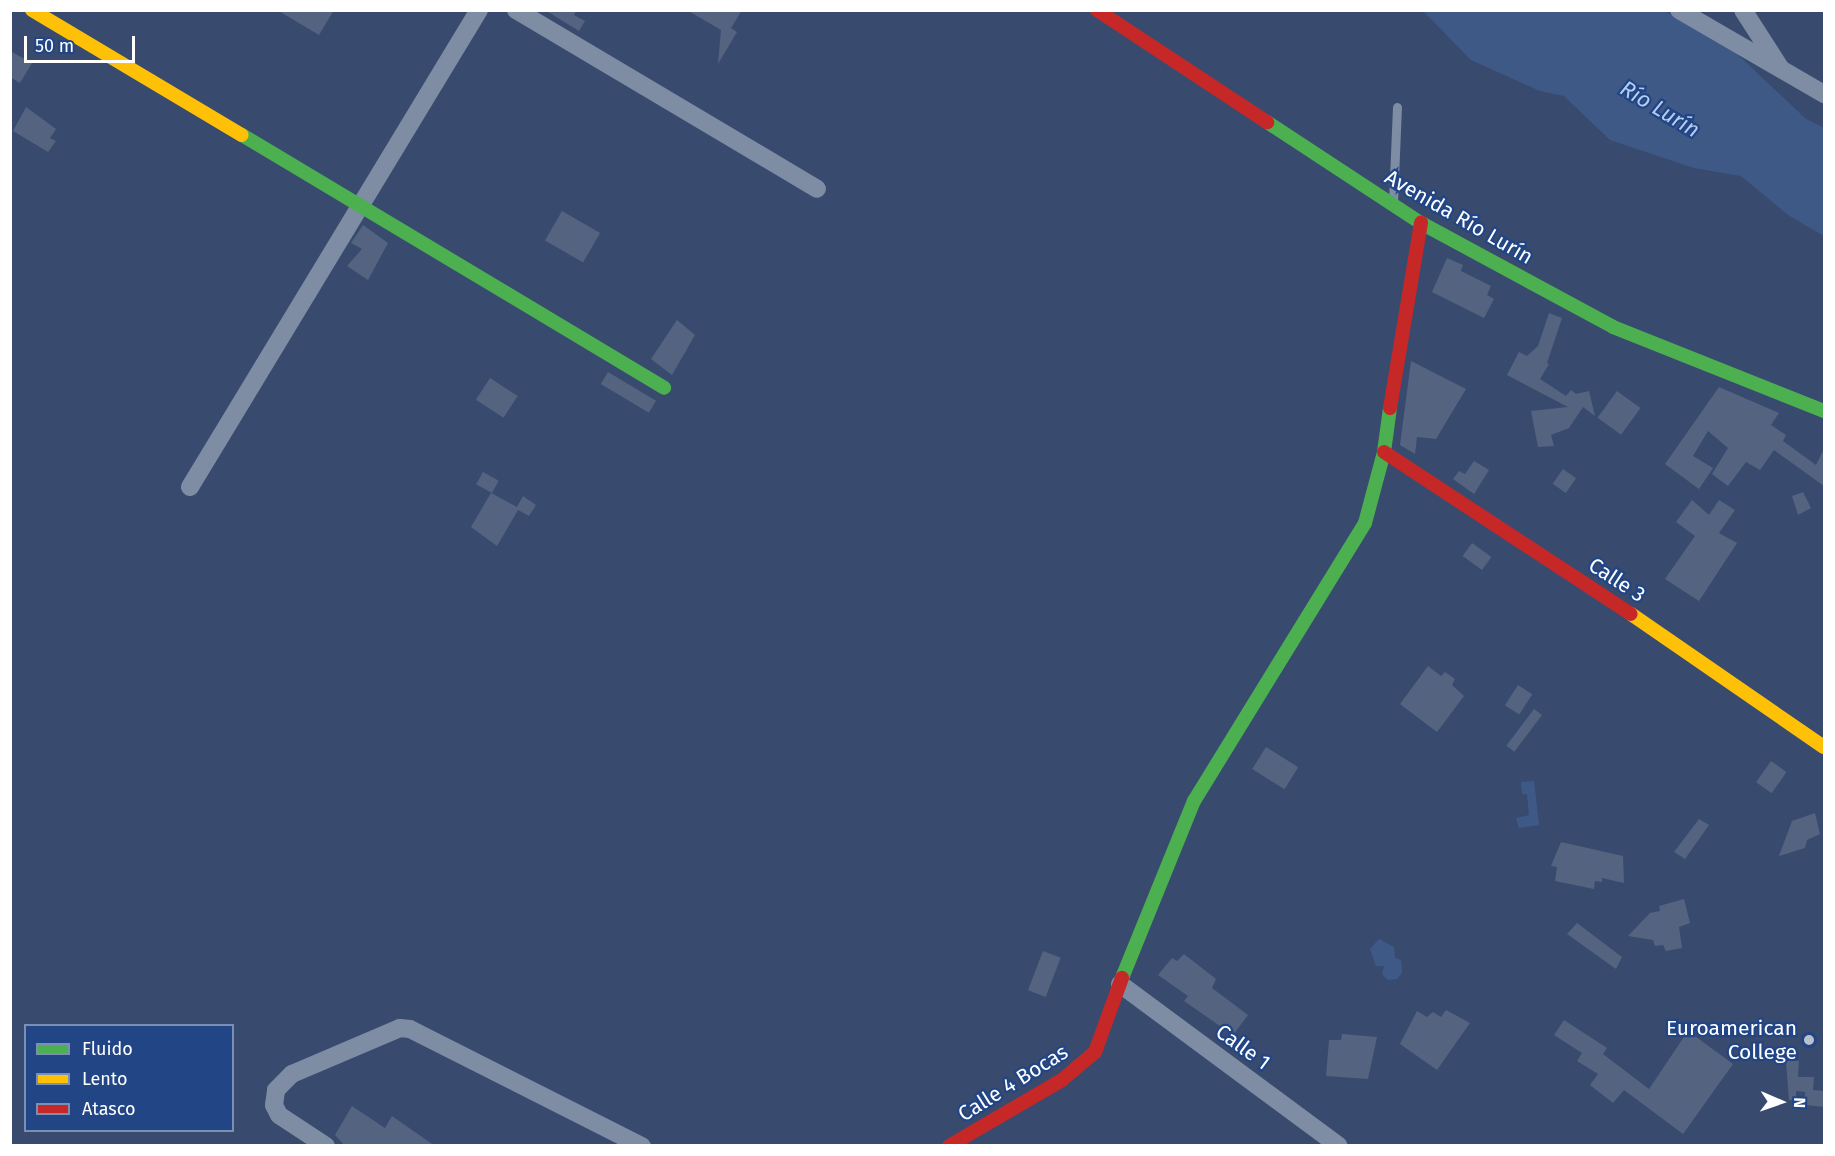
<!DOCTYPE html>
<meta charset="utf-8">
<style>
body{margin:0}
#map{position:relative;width:1835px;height:1156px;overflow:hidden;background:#384b6e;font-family:"Fira Sans",sans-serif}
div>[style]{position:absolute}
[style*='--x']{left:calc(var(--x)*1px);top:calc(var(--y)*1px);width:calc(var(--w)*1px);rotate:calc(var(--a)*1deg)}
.water>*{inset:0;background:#3f5987}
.building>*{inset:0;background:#546380;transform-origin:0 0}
.lane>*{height:9px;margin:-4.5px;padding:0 4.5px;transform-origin:4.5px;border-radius:4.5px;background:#7e8ca4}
.street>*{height:18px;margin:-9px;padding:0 9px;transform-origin:9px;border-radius:9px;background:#7e8ca4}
.fast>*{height:14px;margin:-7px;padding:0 7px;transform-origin:7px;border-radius:7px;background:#4caf50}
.slow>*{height:14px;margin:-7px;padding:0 7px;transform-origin:7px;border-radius:7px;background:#ffc107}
.jam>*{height:14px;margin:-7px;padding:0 7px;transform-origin:7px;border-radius:7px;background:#c62828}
.dots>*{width:16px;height:16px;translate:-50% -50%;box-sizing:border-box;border:3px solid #214585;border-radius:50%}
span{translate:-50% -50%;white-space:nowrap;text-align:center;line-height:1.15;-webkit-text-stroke:4.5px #214585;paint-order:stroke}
.street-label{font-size:21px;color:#fff}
.poi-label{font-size:21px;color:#fff}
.right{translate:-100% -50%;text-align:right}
.water-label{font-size:22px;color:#b6ccf1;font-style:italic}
.frame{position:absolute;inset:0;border:12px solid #fff;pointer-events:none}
.legend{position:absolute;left:24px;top:1024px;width:210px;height:108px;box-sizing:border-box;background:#214585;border:2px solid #7a8fb6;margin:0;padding:8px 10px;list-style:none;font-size:18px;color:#fff}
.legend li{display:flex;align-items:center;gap:12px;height:30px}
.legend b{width:30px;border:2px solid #7a8fb6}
.north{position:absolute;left:1751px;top:1072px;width:60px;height:60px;-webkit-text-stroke:4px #214585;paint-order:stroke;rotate:92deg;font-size:16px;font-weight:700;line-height:24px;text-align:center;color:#fff}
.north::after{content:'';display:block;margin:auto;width:21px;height:27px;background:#fff;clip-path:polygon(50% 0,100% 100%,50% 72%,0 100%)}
.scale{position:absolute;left:24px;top:36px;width:111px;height:27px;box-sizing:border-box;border:3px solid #fff;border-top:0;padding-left:8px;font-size:18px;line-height:21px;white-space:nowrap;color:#fff;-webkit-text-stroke:4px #214585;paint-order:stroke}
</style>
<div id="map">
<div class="water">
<i style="clip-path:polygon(1423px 11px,1665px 11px,1736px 53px,1806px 119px,1824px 128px,1824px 236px,1788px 215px,1741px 176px,1694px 168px,1610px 140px,1564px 96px,1540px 91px,1471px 60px)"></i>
<i style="clip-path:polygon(1534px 781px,1539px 825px,1519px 828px,1516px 818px,1529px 815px,1527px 794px,1522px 794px,1521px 782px)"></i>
<i style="clip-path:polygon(1379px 939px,1394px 947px,1395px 958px,1401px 960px,1402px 973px,1397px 979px,1388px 980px,1382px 974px,1384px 966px,1376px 966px,1370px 949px)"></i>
</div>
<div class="building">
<i style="clip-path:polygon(277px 10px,334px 10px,319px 35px)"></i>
<i style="clip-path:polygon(545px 10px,577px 10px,574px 15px,585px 21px,579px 31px)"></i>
<i style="clip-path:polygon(687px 10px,742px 10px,731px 28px,737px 32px,718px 64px,721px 30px)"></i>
<i style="clip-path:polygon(10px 51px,32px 63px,20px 83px,10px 77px)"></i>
<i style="clip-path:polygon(26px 107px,56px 129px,50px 138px,56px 141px,48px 152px,13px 131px)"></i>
<i style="left:562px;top:211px;width:44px;height:34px;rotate:30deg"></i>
<i style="clip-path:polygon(363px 225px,388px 243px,368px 280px,347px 266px,362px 249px,351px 243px)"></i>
<i style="clip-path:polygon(1447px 258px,1463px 265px,1461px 271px,1491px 286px,1487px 295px,1494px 299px,1484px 318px,1432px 292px)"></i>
<i style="clip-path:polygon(1549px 313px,1562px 318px,1547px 363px,1549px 364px,1540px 379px,1566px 396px,1571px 390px,1576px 394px,1589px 391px,1595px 416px,1583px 407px,1569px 428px,1551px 435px,1554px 446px,1538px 447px,1531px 411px,1568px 407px,1507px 375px,1519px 352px,1527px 356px,1538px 346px)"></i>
<i style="clip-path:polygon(677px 320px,695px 335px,672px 375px,651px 359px)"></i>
<i style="clip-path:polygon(1411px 361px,1466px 389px,1436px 439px,1417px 437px,1415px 454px,1400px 445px)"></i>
<i style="left:608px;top:372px;width:56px;height:14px;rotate:31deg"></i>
<i style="left:490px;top:378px;width:33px;height:26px;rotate:33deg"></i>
<i style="clip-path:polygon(1719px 387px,1779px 413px,1771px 425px,1786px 435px,1783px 441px,1816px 465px,1824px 449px,1824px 486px,1774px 450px,1760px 470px,1746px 462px,1728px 486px,1712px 474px,1728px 448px,1708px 431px,1693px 456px,1713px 468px,1699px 489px,1665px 464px)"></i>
<i style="left:1617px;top:391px;width:29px;height:33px;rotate:36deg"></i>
<i style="clip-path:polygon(1474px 461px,1489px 470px,1474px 494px,1453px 479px,1459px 471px,1465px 474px)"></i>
<i style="left:1563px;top:469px;width:16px;height:18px;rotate:35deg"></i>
<i style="left:483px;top:472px;width:18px;height:14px;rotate:29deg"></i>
<i style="clip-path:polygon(1803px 492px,1811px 508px,1798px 515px,1792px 496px)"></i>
<i style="clip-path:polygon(491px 493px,517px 507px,523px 496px,536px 505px,529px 516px,518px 510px,497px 546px,471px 527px)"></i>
<i style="clip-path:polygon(1692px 500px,1709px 515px,1719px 500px,1735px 510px,1719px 533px,1737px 543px,1699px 601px,1665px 579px,1695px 536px,1676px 522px)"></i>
<i style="left:1472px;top:543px;width:24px;height:16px;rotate:36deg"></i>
<i style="clip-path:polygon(1428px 666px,1441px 676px,1445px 672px,1455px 679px,1452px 685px,1464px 696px,1437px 732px,1400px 704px)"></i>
<i style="left:1518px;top:685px;width:17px;height:24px;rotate:33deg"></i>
<i style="left:1534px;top:709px;width:10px;height:46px;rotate:37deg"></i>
<i style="left:1266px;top:747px;width:38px;height:26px;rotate:32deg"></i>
<i style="left:1771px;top:761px;width:19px;height:26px;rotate:35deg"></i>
<i style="clip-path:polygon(1815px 813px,1820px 834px,1807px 840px,1805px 848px,1779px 856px,1792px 821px)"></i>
<i style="clip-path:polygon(1699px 819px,1709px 825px,1685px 859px,1674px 852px)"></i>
<i style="clip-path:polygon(1561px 842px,1623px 856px,1624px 883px,1602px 878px,1602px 882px,1595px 881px,1594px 889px,1555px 881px,1557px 867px,1551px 866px)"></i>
<i style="clip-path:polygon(1684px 899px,1690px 923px,1679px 927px,1682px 948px,1666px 951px,1663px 945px,1655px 946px,1653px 940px,1628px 936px,1650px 913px,1660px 911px,1659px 906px)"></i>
<i style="clip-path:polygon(1577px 923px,1622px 957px,1616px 969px,1567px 934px)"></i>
<i style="left:1043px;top:951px;width:19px;height:42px;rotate:21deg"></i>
<i style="clip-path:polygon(1184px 954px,1216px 979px,1212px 988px,1248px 1015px,1233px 1035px,1184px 1001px,1188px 996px,1158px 975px,1172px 958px,1177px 961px)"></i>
<i style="clip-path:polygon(1446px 1010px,1470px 1023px,1437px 1070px,1400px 1044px,1417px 1011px,1427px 1017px,1433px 1012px,1441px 1017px)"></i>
<i style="clip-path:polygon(1564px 1020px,1607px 1048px,1603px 1054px,1649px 1089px,1688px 1031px,1733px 1064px,1683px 1134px,1624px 1090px,1613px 1103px,1590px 1085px,1598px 1074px,1577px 1061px,1582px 1053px,1554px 1035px)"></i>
<i style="clip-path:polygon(1342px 1034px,1377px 1037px,1368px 1079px,1326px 1076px,1329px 1040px,1341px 1040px)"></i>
<i style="clip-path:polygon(1786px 1061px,1799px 1061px,1798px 1077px,1814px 1077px,1813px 1090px,1824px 1091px,1824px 1107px,1805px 1105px,1805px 1092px,1796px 1091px,1796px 1100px,1789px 1100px)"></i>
<i style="clip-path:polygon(352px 1106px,385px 1128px,392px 1116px,435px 1146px,345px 1146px,335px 1135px)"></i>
</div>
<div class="lane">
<i style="--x:1393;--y:202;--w:95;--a:-87.6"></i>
</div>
<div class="street">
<i style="--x:516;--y:10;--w:350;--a:30.7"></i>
<i style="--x:1679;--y:10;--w:168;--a:30.1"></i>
<i style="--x:1743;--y:10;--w:70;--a:57.2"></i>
<i style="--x:190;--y:487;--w:558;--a:-58.79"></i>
<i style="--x:1120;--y:984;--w:272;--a:36.5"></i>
<i style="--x:326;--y:1146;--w:56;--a:-146.6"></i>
<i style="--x:279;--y:1115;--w:11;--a:-117"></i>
<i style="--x:274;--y:1105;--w:15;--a:-82"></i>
<i style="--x:276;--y:1090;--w:23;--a:-45"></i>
<i style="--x:292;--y:1074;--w:117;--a:-23.1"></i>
<i style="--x:400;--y:1028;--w:10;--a:6"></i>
<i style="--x:410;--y:1029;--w:260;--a:26.8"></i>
</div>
<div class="fast">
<i style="--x:1267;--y:122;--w:184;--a:33.3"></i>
<i style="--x:1421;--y:223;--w:218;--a:28.4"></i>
<i style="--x:1613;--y:327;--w:227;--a:21.7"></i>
<i style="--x:242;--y:135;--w:492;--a:30.9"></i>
<i style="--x:1122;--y:978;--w:191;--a:-67.9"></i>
<i style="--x:1194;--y:801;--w:326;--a:-58.4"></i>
<i style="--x:1365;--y:523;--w:73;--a:-75"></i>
<i style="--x:1384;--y:452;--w:44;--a:-82.2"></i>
</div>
<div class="slow">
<i style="--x:32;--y:10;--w:244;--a:30.8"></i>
<i style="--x:1631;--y:614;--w:234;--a:34.6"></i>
</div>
<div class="jam">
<i style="--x:1097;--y:10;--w:204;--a:33.4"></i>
<i style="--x:1390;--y:408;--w:188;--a:-80.5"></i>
<i style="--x:1384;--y:452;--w:295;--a:33.3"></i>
<i style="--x:949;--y:1146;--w:131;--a:-30.3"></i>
<i style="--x:1062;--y:1080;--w:43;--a:-40.3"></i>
<i style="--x:1095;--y:1052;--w:79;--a:-70"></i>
</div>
<div class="dots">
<i style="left:1809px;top:1040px;background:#b9c0cc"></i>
</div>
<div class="street-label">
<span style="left:1459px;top:217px;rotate:30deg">Avenida Río Lurín</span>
<span style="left:1617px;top:580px;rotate:33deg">Calle 3</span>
<span style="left:1243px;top:1047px;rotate:36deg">Calle 1</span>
<span style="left:1013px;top:1083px;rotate:-32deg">Calle 4 Bocas</span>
</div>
<div class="poi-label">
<span class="right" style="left:1797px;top:1040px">Euroamerican<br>College</span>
</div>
<div class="water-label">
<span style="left:1660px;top:109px;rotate:31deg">Río Lurín</span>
</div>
<div class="frame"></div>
<ul class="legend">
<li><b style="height:8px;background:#4caf50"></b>Fluido</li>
<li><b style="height:8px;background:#ffc107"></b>Lento</li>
<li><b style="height:8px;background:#c62828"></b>Atasco</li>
</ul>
<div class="north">N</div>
<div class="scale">50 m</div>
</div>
